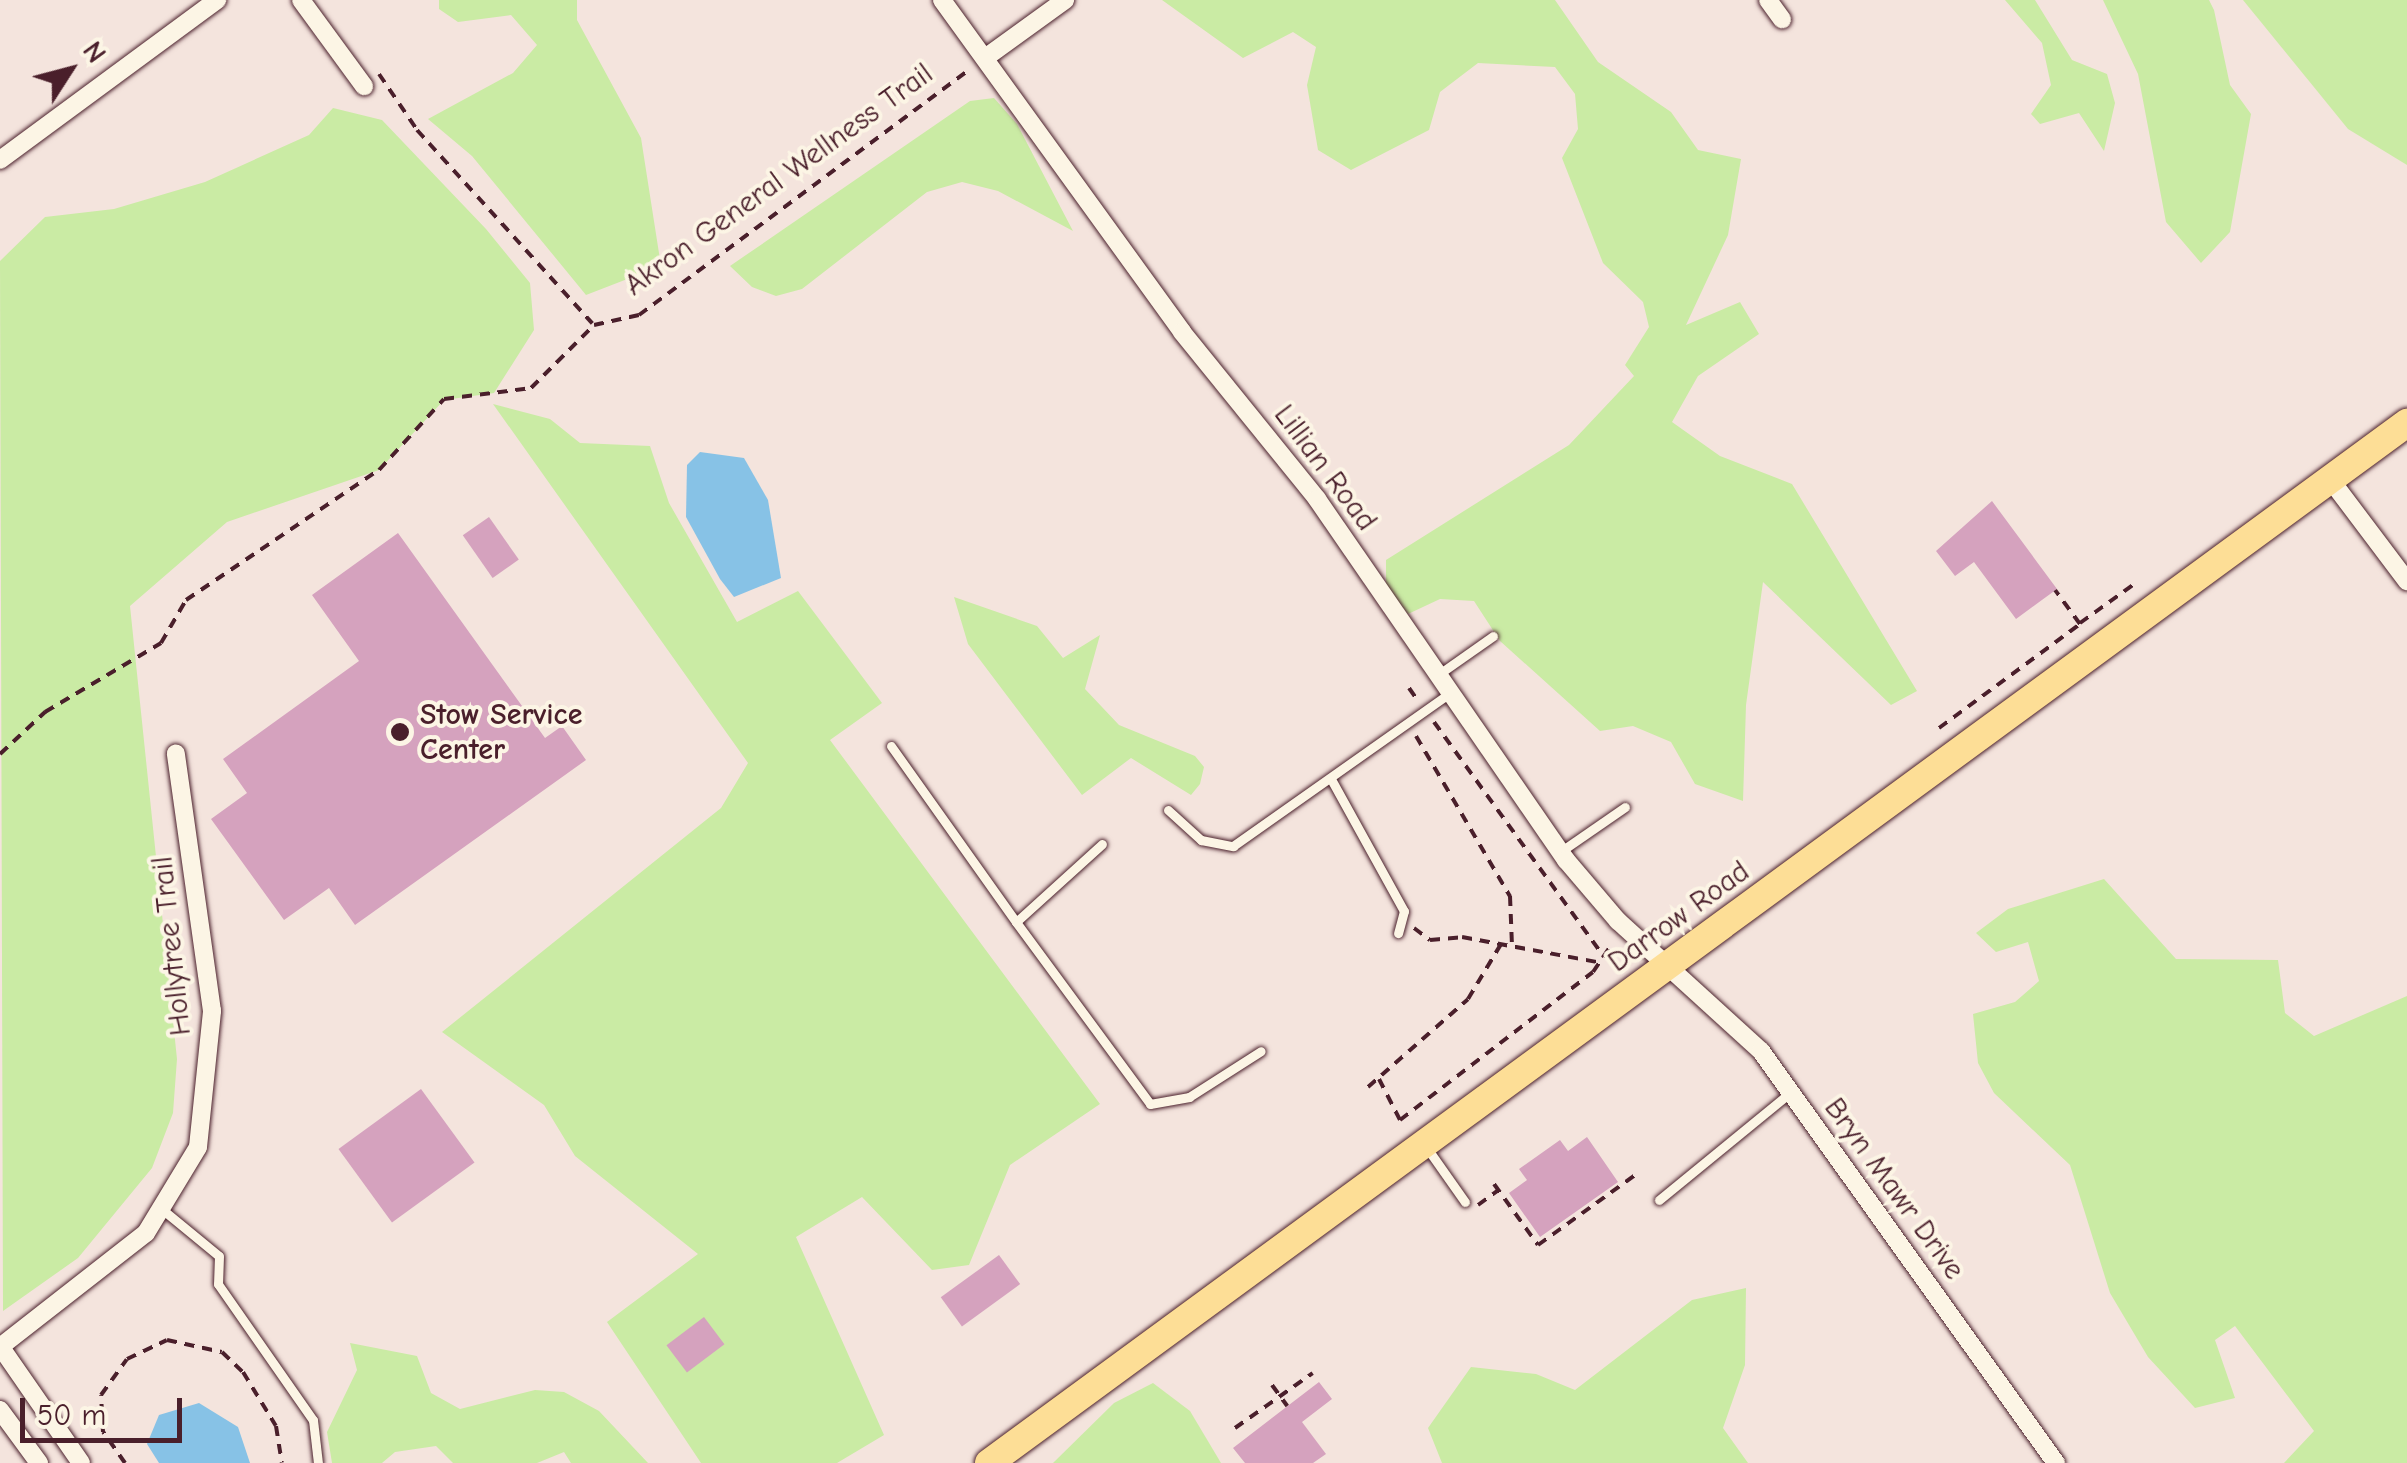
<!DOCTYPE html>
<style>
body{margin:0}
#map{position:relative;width:2407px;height:1463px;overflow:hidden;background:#f4e4dd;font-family:"Comic Neue",sans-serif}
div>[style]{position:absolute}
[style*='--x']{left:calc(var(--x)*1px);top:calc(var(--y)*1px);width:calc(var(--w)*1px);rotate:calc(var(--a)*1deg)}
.green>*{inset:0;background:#caeba4}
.water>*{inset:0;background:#87c2e6}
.building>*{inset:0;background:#d5a2be;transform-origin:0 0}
.path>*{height:4px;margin-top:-2px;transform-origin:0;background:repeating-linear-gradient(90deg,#4a1f2b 0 10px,transparent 0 18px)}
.roads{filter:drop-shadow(0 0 2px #4a1f2b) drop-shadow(0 0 2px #4a1f2b)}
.service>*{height:9px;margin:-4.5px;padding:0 4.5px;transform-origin:4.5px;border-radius:4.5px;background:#fcf5e5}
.minor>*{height:18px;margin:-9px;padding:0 9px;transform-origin:9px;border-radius:9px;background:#fcf5e5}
.primary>*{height:28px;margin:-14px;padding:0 14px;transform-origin:14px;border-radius:14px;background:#fdde96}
.dots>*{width:28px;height:28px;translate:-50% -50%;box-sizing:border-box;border:5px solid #fcf5e5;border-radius:50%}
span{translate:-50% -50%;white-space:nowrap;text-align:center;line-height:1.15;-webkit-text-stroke:8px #fcf5e5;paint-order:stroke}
.street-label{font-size:30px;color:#4a1f2b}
.poi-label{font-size:30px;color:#4a1f2b;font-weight:700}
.left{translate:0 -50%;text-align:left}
.north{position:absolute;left:20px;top:20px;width:100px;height:100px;-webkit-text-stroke:8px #fcf5e5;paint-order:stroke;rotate:54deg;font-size:28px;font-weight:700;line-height:40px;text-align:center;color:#4a1f2b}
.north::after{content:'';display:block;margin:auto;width:35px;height:45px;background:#4a1f2b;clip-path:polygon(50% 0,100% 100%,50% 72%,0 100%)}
.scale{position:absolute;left:20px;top:1398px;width:162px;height:45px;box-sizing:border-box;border:5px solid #4a1f2b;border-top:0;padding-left:12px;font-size:30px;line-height:35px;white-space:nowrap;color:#4a1f2b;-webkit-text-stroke:8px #fcf5e5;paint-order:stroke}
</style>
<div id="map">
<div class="green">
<i style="clip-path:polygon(439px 0,577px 0,577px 20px,641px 138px,661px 266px,586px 295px,472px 156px,428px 119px,513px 73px,537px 45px,511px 15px,458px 22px,439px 9px)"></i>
<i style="clip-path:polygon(1162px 0,1555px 0,1598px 62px,1671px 112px,1698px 150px,1741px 159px,1728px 235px,1686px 325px,1740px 302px,1759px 334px,1698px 376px,1672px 422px,1720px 456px,1792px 484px,1917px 691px,1891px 705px,1763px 582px,1746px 705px,1743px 801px,1695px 784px,1671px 742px,1633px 726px,1600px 731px,1500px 641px,1474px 601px,1440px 599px,1408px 614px,1386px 586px,1386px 560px,1569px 445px,1634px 376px,1625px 365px,1649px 327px,1643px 302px,1603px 263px,1562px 158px,1578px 129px,1575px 94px,1555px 67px,1478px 63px,1440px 92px,1429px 130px,1351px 170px,1318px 150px,1307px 85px,1316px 47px,1293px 32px,1243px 58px)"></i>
<i style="clip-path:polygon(2005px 0,2035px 0,2072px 60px,2107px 74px,2115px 103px,2104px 151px,2079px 113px,2040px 124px,2031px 114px,2051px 85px,2042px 43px)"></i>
<i style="clip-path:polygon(2103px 0,2209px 0,2214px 10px,2230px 85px,2251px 114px,2230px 232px,2201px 263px,2166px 222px,2138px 74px)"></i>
<i style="clip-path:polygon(2243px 0,2407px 0,2407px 165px,2348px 129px)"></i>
<i style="clip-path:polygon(994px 98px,1017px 124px,1073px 231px,998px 191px,962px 182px,927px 192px,802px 289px,776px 296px,752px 287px,730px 266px,970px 101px)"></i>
<i style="clip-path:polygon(333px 108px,382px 120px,486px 229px,530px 283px,534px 330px,494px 393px,444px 400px,379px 470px,227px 522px,130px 606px,177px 1059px,173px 1113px,152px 1168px,78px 1258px,3px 1311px,0 261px,45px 217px,114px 209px,205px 182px,309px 135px)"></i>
<i style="clip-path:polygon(493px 404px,550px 419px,580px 443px,650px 446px,669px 503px,737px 622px,798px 591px,882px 703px,830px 740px,1100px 1104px,1010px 1165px,969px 1265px,932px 1270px,862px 1197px,796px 1237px,884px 1435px,837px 1463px,701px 1463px,607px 1322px,698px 1254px,575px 1156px,544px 1105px,442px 1032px,721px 808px,748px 763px)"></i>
<i style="clip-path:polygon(954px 597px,1037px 626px,1063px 658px,1100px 635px,1085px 689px,1119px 725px,1195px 756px,1204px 767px,1200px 784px,1191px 795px,1131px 758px,1082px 795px,968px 644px)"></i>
<i style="clip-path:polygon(2104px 879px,2176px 959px,2278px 960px,2285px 1013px,2314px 1036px,2407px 996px,2407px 1463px,2284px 1463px,2314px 1431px,2235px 1326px,2215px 1340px,2235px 1398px,2195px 1408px,2148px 1357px,2110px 1293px,2070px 1165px,1994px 1093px,1978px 1063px,1973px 1014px,2015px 1002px,2039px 981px,2028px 942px,1996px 952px,1976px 933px,2008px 909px)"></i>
<i style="clip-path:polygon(1746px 1288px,1745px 1365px,1723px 1428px,1748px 1463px,1442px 1463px,1428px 1428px,1471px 1367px,1536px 1374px,1575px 1390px,1692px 1300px)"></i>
<i style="clip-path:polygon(350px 1343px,417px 1356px,431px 1393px,460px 1409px,535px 1390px,564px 1392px,599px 1411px,648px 1463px,571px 1463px,564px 1452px,537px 1463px,453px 1463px,436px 1446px,395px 1452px,382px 1463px,332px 1463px,327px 1432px,357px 1370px)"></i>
<i style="clip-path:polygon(1153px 1383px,1190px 1411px,1221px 1463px,1053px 1463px,1114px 1403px)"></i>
</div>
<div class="water">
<i style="clip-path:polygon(700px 452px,744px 458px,768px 500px,781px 578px,734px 597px,720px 579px,686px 517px,687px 465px)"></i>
<i style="clip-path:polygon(199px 1403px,238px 1427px,250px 1463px,159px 1463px,147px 1444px,159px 1415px)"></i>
</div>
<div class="building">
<i style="clip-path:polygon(1992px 501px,2057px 589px,2016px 619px,1974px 562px,1955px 576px,1936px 551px)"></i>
<i style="left:489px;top:517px;width:52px;height:32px;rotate:55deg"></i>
<i style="clip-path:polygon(398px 533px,545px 738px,562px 726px,586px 760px,355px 925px,329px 888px,284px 920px,211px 819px,247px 793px,223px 759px,359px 661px,312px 595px)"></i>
<i style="left:421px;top:1089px;width:91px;height:102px;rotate:54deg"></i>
<i style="clip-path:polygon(1587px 1137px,1618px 1182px,1540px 1237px,1509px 1193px,1527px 1180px,1519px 1169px,1560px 1140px,1568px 1151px)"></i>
<i style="left:999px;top:1255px;width:36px;height:72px;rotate:54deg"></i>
<i style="left:704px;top:1317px;width:34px;height:47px;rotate:53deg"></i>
<i style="clip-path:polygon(1319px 1382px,1332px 1399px,1302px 1422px,1326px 1454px,1313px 1463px,1245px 1463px,1233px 1448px)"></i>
</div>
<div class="path">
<i style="--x:379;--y:74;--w:68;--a:55.8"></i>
<i style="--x:417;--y:130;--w:261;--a:47.8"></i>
<i style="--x:2080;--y:623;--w:70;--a:-35.7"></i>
<i style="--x:1409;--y:688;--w:12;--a:55"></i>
<i style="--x:1434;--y:722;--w:290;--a:54.1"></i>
<i style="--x:1939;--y:728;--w:175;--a:-36.4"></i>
<i style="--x:2080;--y:624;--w:42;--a:-126.3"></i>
<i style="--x:1416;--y:736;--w:186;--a:59.6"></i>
<i style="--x:1510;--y:896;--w:50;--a:87.7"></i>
<i style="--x:0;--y:754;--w:62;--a:-43"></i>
<i style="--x:45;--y:712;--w:135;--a:-30.7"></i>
<i style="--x:161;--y:643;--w:50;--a:-59.8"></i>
<i style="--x:186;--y:600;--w:233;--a:-34"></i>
<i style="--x:379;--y:470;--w:96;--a:-47.5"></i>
<i style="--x:444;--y:399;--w:88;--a:-7.2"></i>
<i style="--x:531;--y:388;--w:89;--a:-45"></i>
<i style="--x:594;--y:325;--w:46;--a:-12.5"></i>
<i style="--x:639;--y:315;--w:411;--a:-36.6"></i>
<i style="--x:1414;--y:928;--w:20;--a:37"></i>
<i style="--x:1430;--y:940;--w:32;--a:-5"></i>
<i style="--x:1462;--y:937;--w:142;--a:10.5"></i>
<i style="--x:1379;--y:1079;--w:46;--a:62.9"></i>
<i style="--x:1400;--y:1120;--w:243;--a:-37.5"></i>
<i style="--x:1593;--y:972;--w:30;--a:-56"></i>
<i style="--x:1368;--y:1087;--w:133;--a:-41.3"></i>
<i style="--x:1468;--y:999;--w:64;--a:-59"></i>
<i style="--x:1494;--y:1184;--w:75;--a:54.2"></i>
<i style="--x:1538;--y:1245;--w:120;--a:-35.8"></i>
<i style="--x:1478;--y:1205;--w:26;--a:-36"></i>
<i style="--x:1272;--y:1385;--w:26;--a:54"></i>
<i style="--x:1235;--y:1428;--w:95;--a:-35.2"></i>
<i style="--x:125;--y:1463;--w:38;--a:-125"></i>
<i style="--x:103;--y:1432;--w:37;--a:-93"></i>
<i style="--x:101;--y:1395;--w:44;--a:-54.2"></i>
<i style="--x:127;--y:1359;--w:44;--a:-25.4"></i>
<i style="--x:167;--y:1340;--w:56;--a:12.3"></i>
<i style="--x:222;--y:1352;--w:29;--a:44"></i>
<i style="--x:243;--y:1372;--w:63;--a:58.6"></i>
<i style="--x:276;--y:1426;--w:37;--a:81"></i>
</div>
<div class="roads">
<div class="service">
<i style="--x:1439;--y:674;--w:66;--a:-35.1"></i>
<i style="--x:891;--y:746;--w:216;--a:54.6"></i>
<i style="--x:1016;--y:922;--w:116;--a:-42.2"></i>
<i style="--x:1331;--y:779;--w:151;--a:61.1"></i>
<i style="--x:1404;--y:911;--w:23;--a:105"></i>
<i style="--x:1168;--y:810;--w:45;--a:42.3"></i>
<i style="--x:1201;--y:840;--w:33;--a:11"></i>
<i style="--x:1233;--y:846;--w:266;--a:-35.2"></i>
<i style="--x:1560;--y:852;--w:79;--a:-34.7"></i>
<i style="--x:1016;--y:922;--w:226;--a:53.6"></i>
<i style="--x:1150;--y:1104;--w:40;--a:-10"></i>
<i style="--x:1189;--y:1097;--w:85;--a:-32.6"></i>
<i style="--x:1427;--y:1148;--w:66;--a:54.9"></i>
<i style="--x:1659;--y:1200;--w:171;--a:-39.3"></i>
<i style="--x:163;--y:1210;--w:72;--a:39.4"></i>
<i style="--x:219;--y:1256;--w:28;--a:92"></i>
<i style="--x:218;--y:1284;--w:166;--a:55.1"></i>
<i style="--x:313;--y:1420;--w:43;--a:83.4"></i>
</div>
<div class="minor">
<i style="--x:301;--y:0;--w:107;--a:53.8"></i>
<i style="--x:942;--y:0;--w:410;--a:54.1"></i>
<i style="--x:1182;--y:332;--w:215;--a:51"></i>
<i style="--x:1317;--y:499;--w:439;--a:55.4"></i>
<i style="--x:1566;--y:860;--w:80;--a:49.6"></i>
<i style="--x:1618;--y:921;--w:193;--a:42.3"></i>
<i style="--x:1761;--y:1051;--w:507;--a:54.4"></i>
<i style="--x:1768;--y:0;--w:24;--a:54"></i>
<i style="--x:985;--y:58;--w:99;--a:-35.9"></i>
<i style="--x:0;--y:160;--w:270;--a:-36.4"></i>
<i style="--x:2330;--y:479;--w:128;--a:53"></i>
<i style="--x:0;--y:1346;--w:142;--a:55.3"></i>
<i style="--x:0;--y:1347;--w:185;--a:-38"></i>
<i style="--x:146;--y:1233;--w:100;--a:-58.8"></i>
<i style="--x:198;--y:1147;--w:137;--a:-84.1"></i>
<i style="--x:212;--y:1011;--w:260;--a:-98"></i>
<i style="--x:0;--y:1410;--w:66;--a:53.7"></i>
</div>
<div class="primary">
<i style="--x:989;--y:1463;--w:1759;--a:-36.26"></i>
</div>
</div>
<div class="dots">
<i style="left:400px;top:732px;background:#4a1f2b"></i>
</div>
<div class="street-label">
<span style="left:779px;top:180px;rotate:-36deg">Akron General Wellness Trail</span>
<span style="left:1325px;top:468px;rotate:53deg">Lillian Road</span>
<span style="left:1679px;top:917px;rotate:-36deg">Darrow Road</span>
<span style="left:172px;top:946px;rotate:-96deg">Hollytree Trail</span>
<span style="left:1894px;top:1189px;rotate:54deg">Bryn Mawr Drive</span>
</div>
<div class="poi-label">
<span class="left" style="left:420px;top:732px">Stow Service<br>Center</span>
</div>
<div class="north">N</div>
<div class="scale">50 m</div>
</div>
